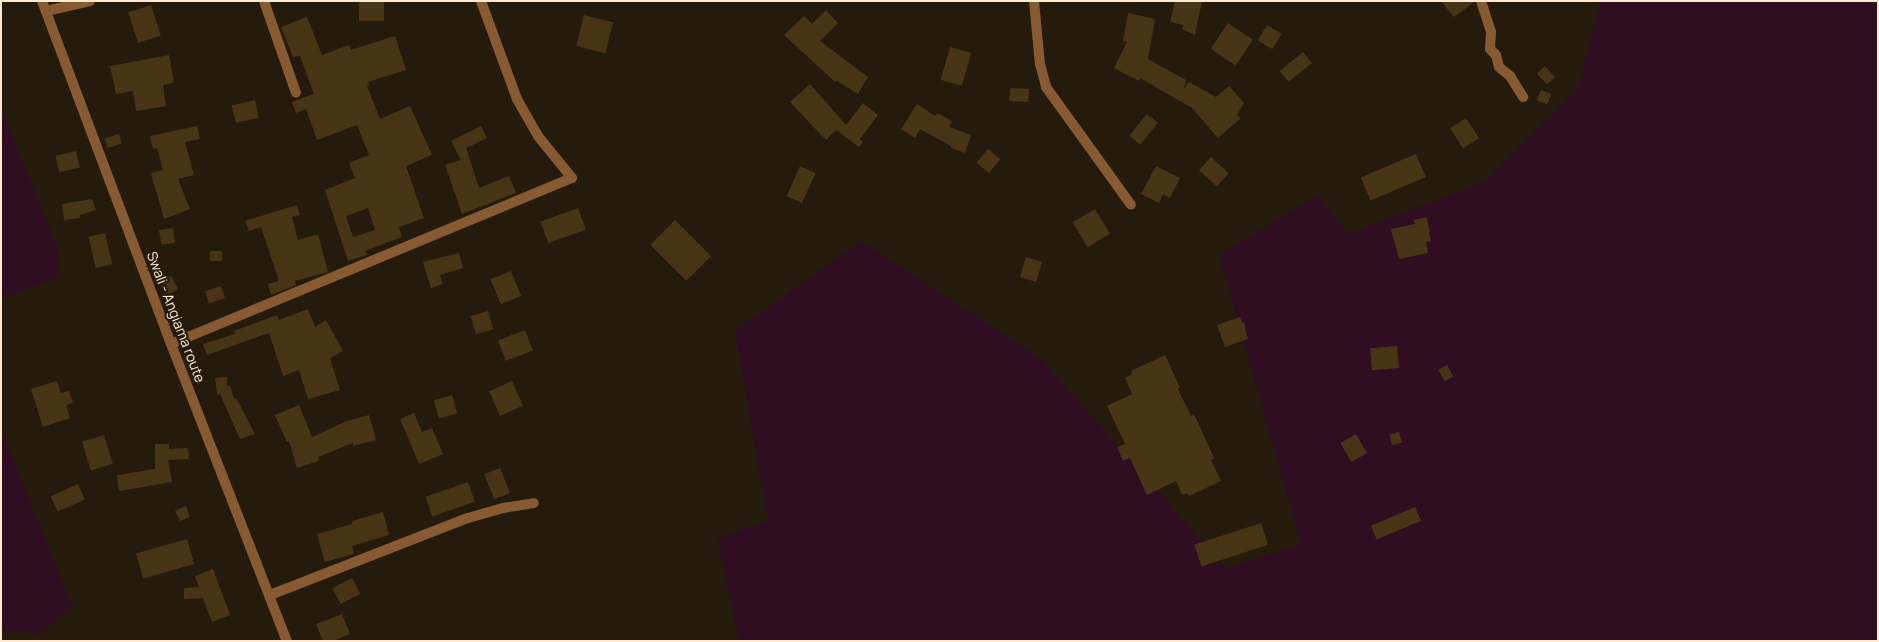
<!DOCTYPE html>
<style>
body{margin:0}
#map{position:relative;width:1879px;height:642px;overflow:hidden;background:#251b0c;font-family:Manrope,sans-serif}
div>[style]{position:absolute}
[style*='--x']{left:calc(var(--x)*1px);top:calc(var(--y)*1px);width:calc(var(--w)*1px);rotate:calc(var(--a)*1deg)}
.green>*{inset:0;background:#2f0e22}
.building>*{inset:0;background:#473516;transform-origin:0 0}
.minor>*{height:10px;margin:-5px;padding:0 5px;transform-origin:5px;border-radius:5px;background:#885a32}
.tertiary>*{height:10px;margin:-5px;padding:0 5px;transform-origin:5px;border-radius:5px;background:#885a32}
span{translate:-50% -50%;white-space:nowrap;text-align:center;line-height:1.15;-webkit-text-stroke:4.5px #251b0c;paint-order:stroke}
.street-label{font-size:14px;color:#ffe9d0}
.frame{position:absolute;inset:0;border:2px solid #ffe9d0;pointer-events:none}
</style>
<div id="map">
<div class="green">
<i style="clip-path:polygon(1600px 1px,1878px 1px,1878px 641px,739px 641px,717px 538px,768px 521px,735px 331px,861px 241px,1040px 358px,1226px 568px,1301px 544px,1219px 255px,1318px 195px,1347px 234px,1486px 181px,1578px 88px)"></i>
<i style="clip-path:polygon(1px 109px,58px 249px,57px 278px,1px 298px)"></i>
<i style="clip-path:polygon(1px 430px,72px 606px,40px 634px,1px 630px)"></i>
</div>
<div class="building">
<i style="left:359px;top:1px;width:25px;height:20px"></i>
<i style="clip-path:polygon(1175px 1px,1202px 1px,1195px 35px,1182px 29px,1183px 25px,1170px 22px)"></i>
<i style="clip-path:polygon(1441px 1px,1474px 1px,1474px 2px,1454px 17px)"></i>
<i style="left:151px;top:5px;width:32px;height:24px;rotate:72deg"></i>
<i style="clip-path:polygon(826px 10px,838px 23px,820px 41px,868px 77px,858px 94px,837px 81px,835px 82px,784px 35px,804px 16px,812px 24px)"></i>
<i style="clip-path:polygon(1128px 13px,1155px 19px,1148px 59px,1186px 80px,1184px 89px,1189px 82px,1216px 97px,1229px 86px,1244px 103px,1237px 115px,1241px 118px,1218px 138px,1192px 108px,1140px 78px,1139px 81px,1114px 68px,1127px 42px,1123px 41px)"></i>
<i style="left:584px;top:15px;width:30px;height:32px;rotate:14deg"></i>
<i style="clip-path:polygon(evenodd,307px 17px,322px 55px,349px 45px,351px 50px,395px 36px,406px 70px,368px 82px,369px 86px,367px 86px,380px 119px,410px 106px,432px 155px,406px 166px,424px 218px,399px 227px,402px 237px,365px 251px,367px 255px,348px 261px,325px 190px,355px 178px,349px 163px,369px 155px,357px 125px,317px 140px,306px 109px,296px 113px,292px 102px,314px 94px,300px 56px,293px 57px,281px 27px,307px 17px,368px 208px,375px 230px,353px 237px,346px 216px,368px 208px)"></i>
<i style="left:1228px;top:23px;width:30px;height:31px;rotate:34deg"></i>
<i style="left:1267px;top:25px;width:17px;height:18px;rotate:31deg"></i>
<i style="left:950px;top:47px;width:22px;height:34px;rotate:16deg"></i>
<i style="left:1303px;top:52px;width:14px;height:30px;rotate:51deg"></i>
<i style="clip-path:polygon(169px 55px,174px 83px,163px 85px,166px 106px,136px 111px,133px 91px,116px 94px,110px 66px)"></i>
<i style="left:1545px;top:66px;width:15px;height:11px;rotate:48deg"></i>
<i style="clip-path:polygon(810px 84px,846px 125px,863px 103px,878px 115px,860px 139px,863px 142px,859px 147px,836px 130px,826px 140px,790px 102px)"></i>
<i style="left:1010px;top:88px;width:19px;height:13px;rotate:3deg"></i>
<i style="left:1541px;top:90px;width:11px;height:11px;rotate:22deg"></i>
<i style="left:255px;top:100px;width:18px;height:24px;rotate:77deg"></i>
<i style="clip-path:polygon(917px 104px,935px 116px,937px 113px,952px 121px,949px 127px,971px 135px,965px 153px,951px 148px,951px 146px,920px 129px,915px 138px,901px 129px)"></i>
<i style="left:1147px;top:114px;width:14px;height:28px;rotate:39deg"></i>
<i style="left:1466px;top:118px;width:24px;height:19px;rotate:57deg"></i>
<i style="clip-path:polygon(197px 126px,200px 139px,185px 142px,194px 175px,178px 179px,190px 209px,164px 219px,151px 173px,163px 170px,157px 148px,153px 149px,150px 136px)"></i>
<i style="clip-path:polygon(481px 126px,487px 138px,466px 148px,479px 188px,509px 176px,516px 193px,462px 214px,445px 165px,461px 160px,451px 141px)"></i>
<i style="left:119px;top:134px;width:10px;height:15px;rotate:73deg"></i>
<i style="left:988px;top:149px;width:16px;height:18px;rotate:40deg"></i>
<i style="left:76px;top:151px;width:17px;height:21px;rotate:77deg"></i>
<i style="left:1416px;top:154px;width:25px;height:60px;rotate:67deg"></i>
<i style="left:1211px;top:157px;width:24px;height:18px;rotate:42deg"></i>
<i style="left:800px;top:166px;width:17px;height:33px;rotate:24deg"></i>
<i style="clip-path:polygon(1156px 166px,1180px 178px,1170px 198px,1163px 194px,1159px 203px,1141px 194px)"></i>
<i style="clip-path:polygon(92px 199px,96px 210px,80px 215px,80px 218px,64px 220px,62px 204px)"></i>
<i style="clip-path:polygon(297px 205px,300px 215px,292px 217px,298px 240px,318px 234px,328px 272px,295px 281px,296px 285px,271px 295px,268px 284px,279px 281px,261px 227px,249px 231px,245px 221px)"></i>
<i style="left:578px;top:208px;width:23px;height:40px;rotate:70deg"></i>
<i style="left:1095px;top:209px;width:29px;height:26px;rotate:59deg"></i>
<i style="clip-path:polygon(1427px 217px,1431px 241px,1426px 242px,1428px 253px,1399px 259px,1391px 229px,1415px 224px,1414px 220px)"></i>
<i style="left:675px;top:220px;width:51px;height:35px;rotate:45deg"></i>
<i style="left:173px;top:228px;width:15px;height:14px;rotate:82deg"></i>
<i style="left:105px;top:233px;width:32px;height:17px;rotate:77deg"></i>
<i style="left:210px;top:251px;width:12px;height:10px"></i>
<i style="clip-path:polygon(459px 253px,463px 268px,440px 275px,443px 284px,431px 288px,423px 262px)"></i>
<i style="left:1026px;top:257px;width:17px;height:21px;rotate:17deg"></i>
<i style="left:511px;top:271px;width:27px;height:22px;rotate:68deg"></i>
<i style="left:171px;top:276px;width:15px;height:13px;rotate:62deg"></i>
<i style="left:221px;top:286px;width:13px;height:17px;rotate:72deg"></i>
<i style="clip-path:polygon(308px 309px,315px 327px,326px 320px,343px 351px,330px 358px,340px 390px,308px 399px,299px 370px,283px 376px,269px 333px,207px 355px,203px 344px,235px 334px,234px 331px,277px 315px,279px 320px)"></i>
<i style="left:488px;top:311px;width:19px;height:18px;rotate:74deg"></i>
<i style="clip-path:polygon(1240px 317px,1242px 323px,1244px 322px,1248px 339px,1225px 347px,1217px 325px)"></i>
<i style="left:525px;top:330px;width:22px;height:29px;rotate:69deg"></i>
<i style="left:1397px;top:346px;width:22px;height:27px;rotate:85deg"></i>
<i style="clip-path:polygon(1165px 355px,1180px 388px,1178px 389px,1191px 416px,1194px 414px,1214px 458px,1211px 460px,1221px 481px,1189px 496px,1187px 493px,1182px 495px,1176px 481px,1147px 495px,1130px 458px,1123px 461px,1117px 447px,1125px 444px,1107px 406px,1132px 394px,1125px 378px,1132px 374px,1131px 371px)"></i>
<i style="left:1447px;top:365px;width:13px;height:10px;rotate:61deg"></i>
<i style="clip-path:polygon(227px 377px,227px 386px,230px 385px,234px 399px,236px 398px,255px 434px,240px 439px,220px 394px,217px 395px,215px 378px)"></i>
<i style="clip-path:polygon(57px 381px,61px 393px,69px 391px,73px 403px,66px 405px,70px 418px,43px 427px,31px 389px)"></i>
<i style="left:512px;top:381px;width:27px;height:25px;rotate:66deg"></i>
<i style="left:452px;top:395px;width:19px;height:19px;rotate:74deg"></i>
<i style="clip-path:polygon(299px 405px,312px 437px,347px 421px,369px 415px,376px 440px,353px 446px,353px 443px,318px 457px,319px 461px,297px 468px,289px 441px,287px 442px,275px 415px)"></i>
<i style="clip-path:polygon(414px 413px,422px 432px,432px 428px,443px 454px,419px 464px,400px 419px)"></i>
<i style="left:1399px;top:432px;width:11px;height:10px;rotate:75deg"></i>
<i style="left:1356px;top:434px;width:22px;height:18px;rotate:60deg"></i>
<i style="left:104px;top:435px;width:30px;height:23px;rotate:73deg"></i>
<i style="clip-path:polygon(155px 444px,169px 444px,169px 449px,188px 448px,189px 459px,168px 460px,172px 482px,119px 491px,117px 475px,155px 469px)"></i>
<i style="left:500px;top:468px;width:27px;height:17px;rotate:68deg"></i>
<i style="left:468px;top:482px;width:21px;height:45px;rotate:71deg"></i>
<i style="left:78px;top:484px;width:17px;height:30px;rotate:66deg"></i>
<i style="clip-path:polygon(186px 506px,190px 517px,180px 521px,175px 511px)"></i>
<i style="left:1415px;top:507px;width:15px;height:48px;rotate:67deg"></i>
<i style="clip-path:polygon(383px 512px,389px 535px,352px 546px,354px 554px,325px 562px,317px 534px,352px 524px,352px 521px)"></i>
<i style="left:1261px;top:523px;width:23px;height:70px;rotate:72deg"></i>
<i style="left:187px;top:539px;width:26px;height:53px;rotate:74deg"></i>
<i style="clip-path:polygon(213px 569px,230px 615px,212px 622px,203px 598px,184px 599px,184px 588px,199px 587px,195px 576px)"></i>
<i style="left:352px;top:578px;width:18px;height:22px;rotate:63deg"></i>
<i style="clip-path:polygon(342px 614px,350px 634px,333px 641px,323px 641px,316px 624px)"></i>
</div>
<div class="minor">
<i style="--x:264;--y:1;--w:97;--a:70.8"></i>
<i style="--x:1034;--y:1;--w:63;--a:84.6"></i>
<i style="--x:1040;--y:64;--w:24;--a:75"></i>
<i style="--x:1046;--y:87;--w:145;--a:54.2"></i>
<i style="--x:1481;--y:1;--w:32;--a:72"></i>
<i style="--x:1491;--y:31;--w:18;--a:93"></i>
<i style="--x:1490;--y:49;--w:8;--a:45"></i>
<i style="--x:1496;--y:55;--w:12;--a:76"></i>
<i style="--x:1499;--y:67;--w:14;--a:39"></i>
<i style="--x:1510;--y:76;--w:25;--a:58"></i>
<i style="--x:46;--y:11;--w:45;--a:-12.8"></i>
<i style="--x:171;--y:344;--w:434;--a:-22.5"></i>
<i style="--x:572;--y:178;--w:54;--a:-129"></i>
<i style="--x:538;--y:136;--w:43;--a:-119.6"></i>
<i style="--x:517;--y:99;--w:104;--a:-110.2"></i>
<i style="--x:270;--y:595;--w:212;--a:-21.3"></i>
<i style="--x:468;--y:518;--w:36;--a:-16"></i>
<i style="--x:503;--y:508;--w:31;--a:-9"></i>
</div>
<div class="tertiary">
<i style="--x:42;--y:1;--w:366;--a:69.4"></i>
<i style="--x:171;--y:344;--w:319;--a:68.7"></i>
</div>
<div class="street-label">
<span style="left:176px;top:317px;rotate:69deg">Swali - Angiama route</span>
</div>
<div class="frame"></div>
</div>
